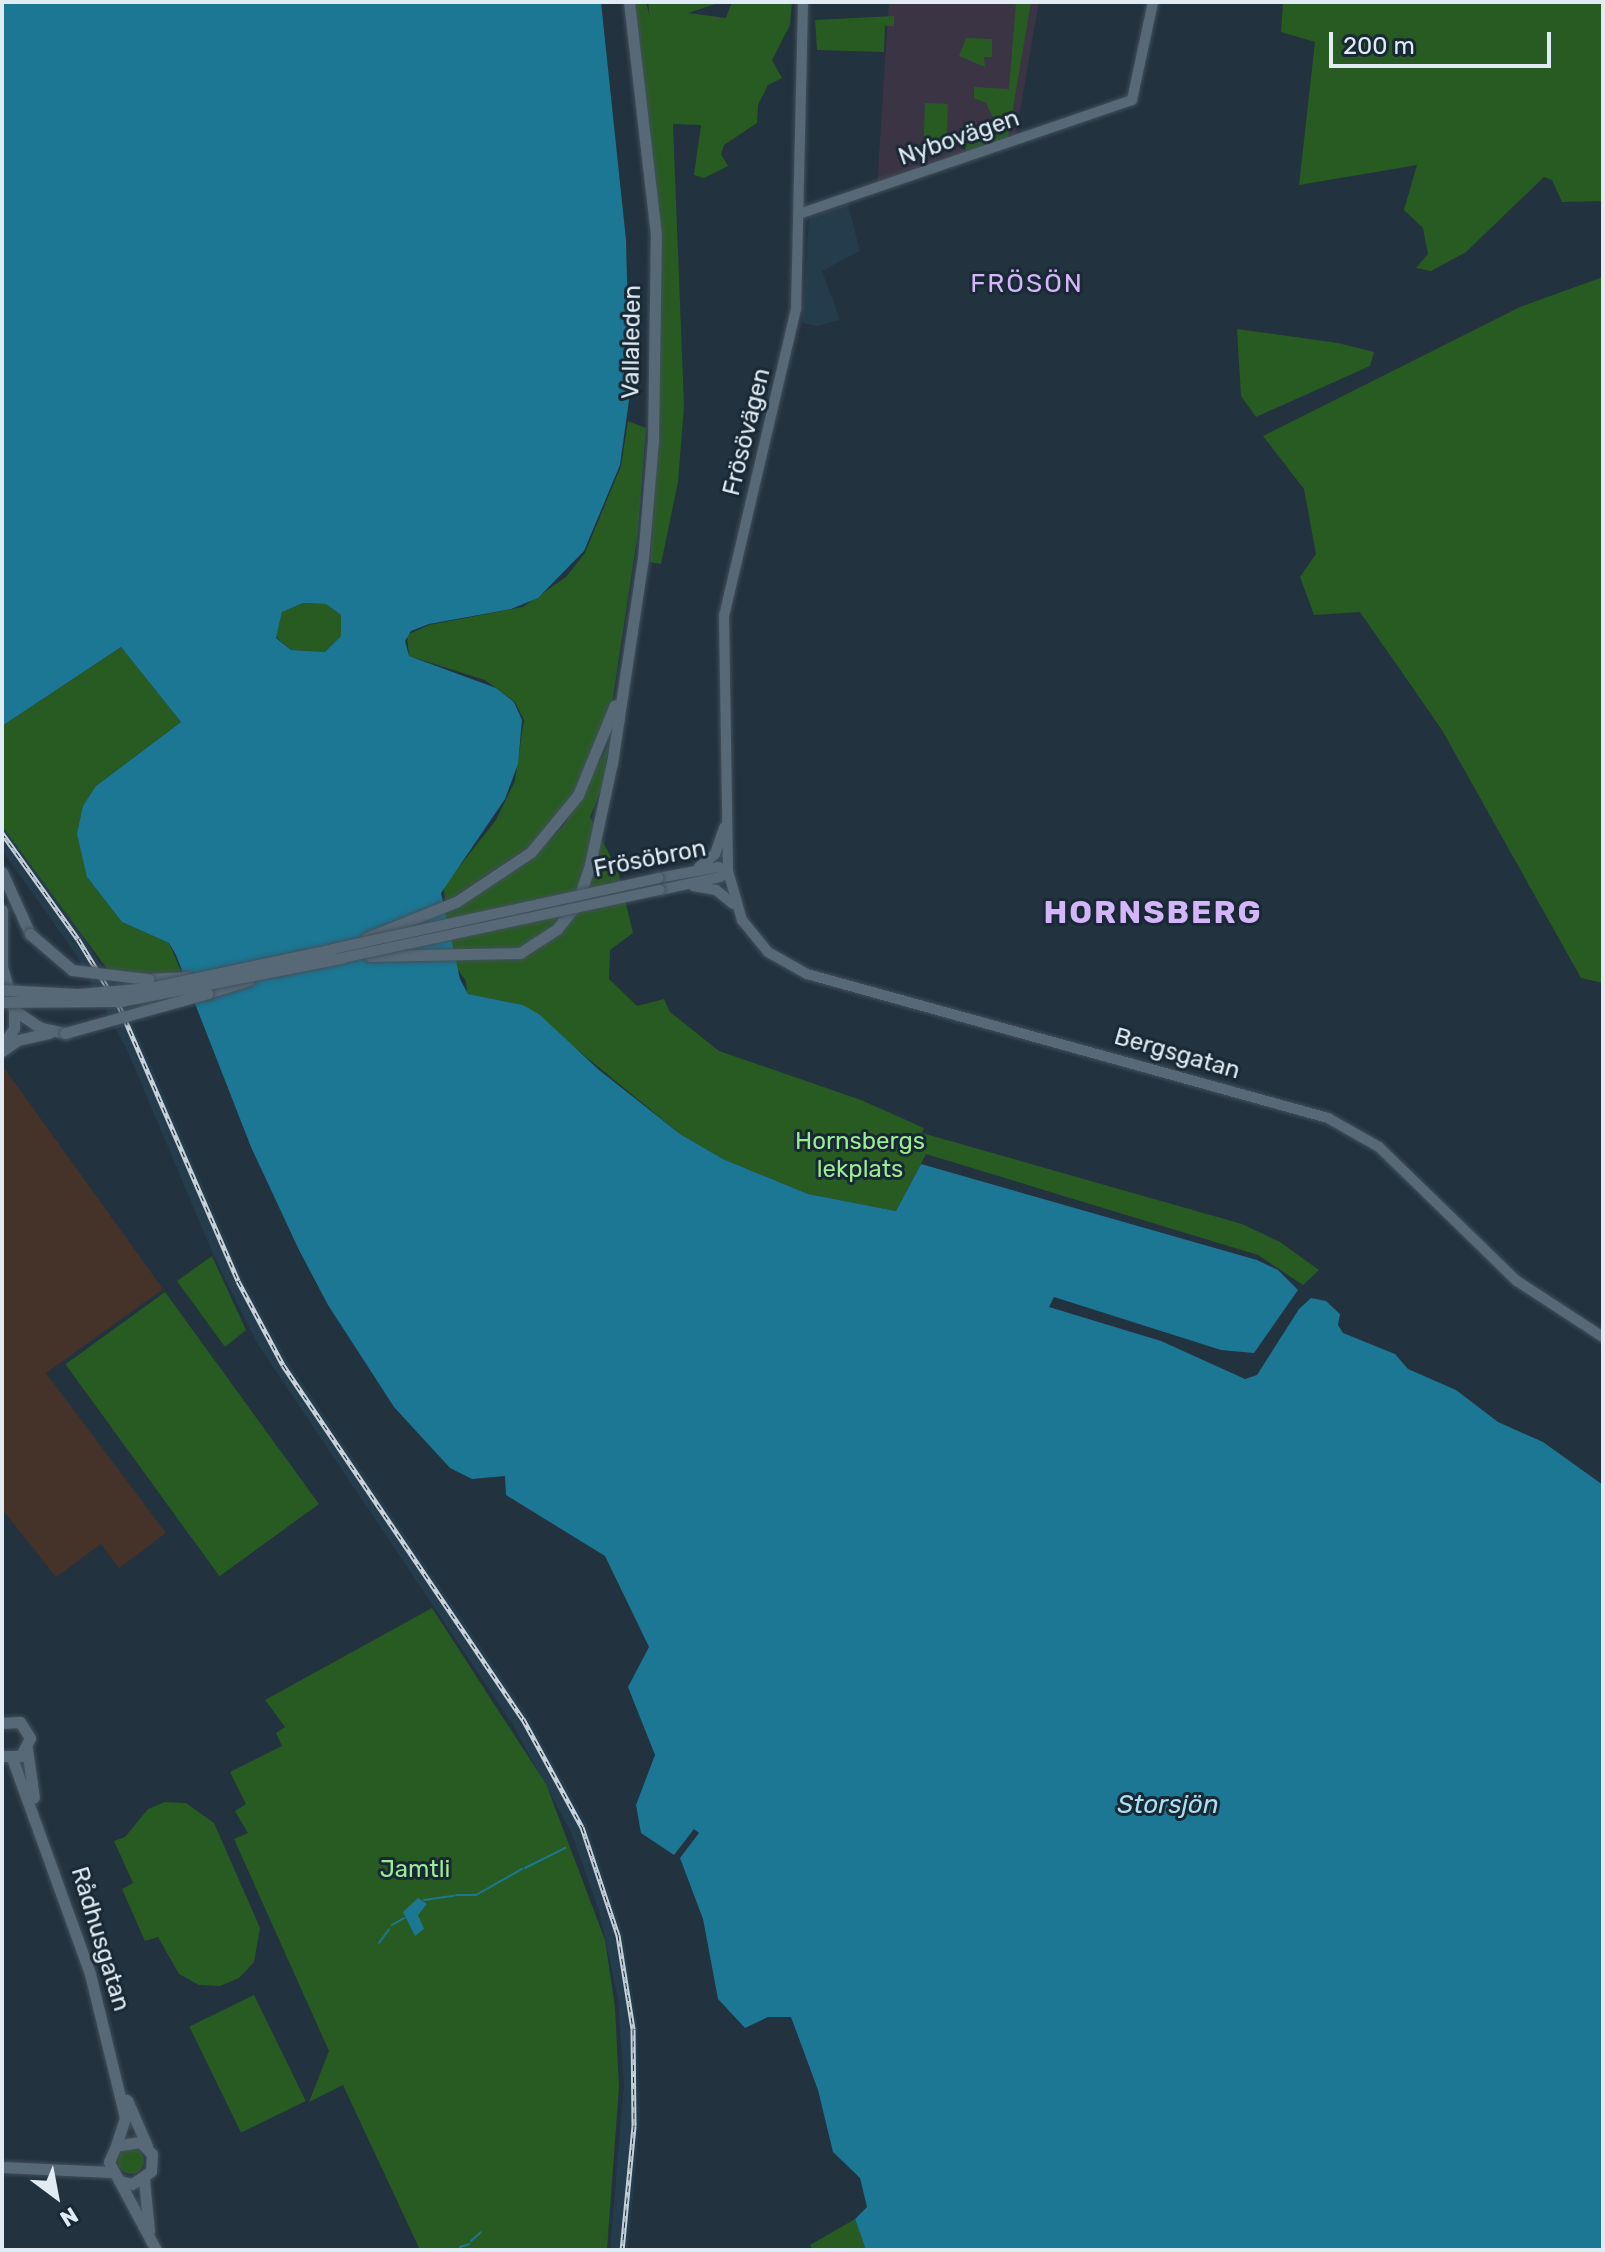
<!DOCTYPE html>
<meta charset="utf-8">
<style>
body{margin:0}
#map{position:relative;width:1605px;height:2252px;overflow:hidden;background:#22323e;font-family:Rubik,sans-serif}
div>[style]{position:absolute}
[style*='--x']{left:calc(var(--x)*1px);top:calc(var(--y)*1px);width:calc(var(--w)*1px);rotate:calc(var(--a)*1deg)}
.built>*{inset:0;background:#253c4c}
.education>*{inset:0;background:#3b3444}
.medical>*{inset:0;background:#45332a}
.green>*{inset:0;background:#285b22;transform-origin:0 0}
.round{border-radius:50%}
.water>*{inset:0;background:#1b7794}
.stream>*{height:2px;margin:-1px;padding:0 1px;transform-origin:1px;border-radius:1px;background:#1b7794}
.roads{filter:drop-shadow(0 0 2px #42505b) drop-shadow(0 0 2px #42505b)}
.tertiary>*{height:10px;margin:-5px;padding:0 5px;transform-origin:5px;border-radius:5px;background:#576977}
.secondary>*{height:11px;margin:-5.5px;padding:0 5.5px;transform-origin:5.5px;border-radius:5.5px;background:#576977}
.rail>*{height:5px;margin-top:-2.5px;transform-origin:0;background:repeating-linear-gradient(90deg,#182834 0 6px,#c6d1da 0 12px);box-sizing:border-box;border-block:2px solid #c6d1da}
.bridges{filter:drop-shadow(0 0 2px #42505b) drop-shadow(0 0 2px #42505b)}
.tertiary-bridge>*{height:10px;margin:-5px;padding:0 5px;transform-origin:5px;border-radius:5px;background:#576977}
.secondary-bridge>*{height:11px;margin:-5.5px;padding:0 5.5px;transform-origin:5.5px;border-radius:5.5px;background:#576977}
span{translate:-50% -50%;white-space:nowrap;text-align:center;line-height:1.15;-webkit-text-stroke:6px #182834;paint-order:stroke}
.street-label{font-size:24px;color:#e1ebf3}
.park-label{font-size:24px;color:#9cec91}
.neighbourhood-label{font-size:26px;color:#d4b5fa;letter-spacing:2px}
.water-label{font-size:26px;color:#acdef1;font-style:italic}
.district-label{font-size:32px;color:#d4b5fa;font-weight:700;letter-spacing:2px}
.frame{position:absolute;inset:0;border:4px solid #e1ebf3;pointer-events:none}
.north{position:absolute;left:16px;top:2156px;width:80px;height:80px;-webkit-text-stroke:6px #182834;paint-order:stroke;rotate:148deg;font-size:22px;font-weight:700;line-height:32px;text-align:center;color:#e1ebf3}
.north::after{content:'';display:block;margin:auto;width:28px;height:36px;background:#e1ebf3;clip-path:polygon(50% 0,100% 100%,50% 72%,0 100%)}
.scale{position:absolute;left:1329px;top:32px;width:222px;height:36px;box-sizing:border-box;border:4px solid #e1ebf3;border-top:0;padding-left:10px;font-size:24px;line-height:28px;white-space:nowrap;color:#e1ebf3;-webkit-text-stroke:6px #182834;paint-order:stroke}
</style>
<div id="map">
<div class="built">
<i style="clip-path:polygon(848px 204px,860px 251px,822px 271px,840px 320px,817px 326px,802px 323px,809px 218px)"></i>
<i style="clip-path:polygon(2px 824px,83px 936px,125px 1005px,243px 1279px,288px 1362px,527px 1715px,587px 1825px,623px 1934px,638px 2029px,640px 2117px,628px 2250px,610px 2250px,624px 2085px,618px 1999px,599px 1911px,571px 1832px,513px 1725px,257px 1343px,213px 1254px,128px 1052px,75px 953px,2px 850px)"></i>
</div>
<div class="education">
<i style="clip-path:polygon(889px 2px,1039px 2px,1015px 140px,877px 187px)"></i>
</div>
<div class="medical">
<i style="clip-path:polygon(2px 1065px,163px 1289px,46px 1373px,166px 1533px,119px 1568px,101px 1544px,56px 1577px,2px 1509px)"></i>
</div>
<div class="green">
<i style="clip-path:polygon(635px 2px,646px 2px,650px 18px,648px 2px,721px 2px,688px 13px,726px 18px,732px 2px,792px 2px,790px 25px,772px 60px,782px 78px,768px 85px,758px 105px,757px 123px,724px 145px,721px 154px,728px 166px,704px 178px,694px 175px,701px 125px,673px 124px,684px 406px,678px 482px,661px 564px,650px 562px,658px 441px,660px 238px)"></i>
<i style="clip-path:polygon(1016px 2px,1031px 2px,1008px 138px,966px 152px,966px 137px,969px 143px,984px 138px,994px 120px,986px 103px,974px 98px,974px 87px,1009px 89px)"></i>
<i style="clip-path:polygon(1283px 2px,1603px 2px,1603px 201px,1562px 202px,1552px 180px,1544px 177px,1466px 252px,1431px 271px,1416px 268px,1428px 254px,1423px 228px,1404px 210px,1417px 165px,1299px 185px,1315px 42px,1281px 32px)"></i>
<i style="clip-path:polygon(894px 16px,894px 26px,885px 26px,884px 52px,817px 50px,815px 20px)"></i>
<i style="clip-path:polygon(966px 38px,992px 39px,992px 57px,984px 57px,985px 67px,959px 56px)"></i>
<i style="left:925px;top:103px;width:23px;height:42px;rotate:2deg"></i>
<i style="clip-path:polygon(1603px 277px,1603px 983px,1581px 978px,1442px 730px,1360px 612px,1314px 615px,1300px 577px,1316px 554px,1304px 489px,1263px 436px,1520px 307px)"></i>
<i style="clip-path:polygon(1237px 329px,1338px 343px,1374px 352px,1370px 366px,1256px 417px,1241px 396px)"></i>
<i style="clip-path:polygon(628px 421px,646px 428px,638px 532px,612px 704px,573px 795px,536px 842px,446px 902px,443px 887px,496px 820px,515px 781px,524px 720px,515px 702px,485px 680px,409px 656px,407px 635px,429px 625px,523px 607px,566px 577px,585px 553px,621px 466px)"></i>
<i style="clip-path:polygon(303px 603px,326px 604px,341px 615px,341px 636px,325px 652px,291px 650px,276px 637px,282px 612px)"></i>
<i style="clip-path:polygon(121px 647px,181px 722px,96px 786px,87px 877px,122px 922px,169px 943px,181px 971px,173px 972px,183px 997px,142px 1010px,120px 971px,108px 970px,2px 826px,2px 726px)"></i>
<i style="clip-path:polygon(609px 744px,603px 785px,590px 817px,618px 871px,633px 933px,610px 950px,609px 979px,637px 1006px,664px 999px,670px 1012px,719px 1051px,861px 1100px,924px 1128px,922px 1133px,1242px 1224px,1280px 1242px,1319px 1270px,1303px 1285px,1258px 1255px,926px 1154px,896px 1211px,808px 1194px,723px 1159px,680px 1134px,523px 1005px,467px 994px,466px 981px,424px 922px,526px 864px,564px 825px)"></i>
<i style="clip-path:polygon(212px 1256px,246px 1330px,225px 1347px,177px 1281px)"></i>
<i style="left:165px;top:1292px;width:262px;height:123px;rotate:54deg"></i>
<i style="clip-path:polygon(432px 1608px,546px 1784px,605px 1940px,615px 2007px,619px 2087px,607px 2250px,420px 2250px,343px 2085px,309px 2102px,329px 2051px,234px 1839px,248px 1833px,235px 1811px,246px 1804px,230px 1772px,282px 1746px,276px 1733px,285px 1727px,265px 1700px)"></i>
<i style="clip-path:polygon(186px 1803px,214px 1823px,260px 1928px,254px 1962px,239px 1978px,220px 1986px,199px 1985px,179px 1974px,158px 1937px,145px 1941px,122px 1889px,133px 1883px,114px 1841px,125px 1837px,148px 1809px,165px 1802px)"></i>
<i style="left:254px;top:1995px;width:118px;height:72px;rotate:64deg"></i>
<i class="round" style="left:118px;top:2148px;width:26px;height:26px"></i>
<i style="clip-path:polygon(855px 2219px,866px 2250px,813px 2250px,810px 2245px)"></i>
</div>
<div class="water">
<i style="clip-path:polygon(evenodd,2px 2px,601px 2px,626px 240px,630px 393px,620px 465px,584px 551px,538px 598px,511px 609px,429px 624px,411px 631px,405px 641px,409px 656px,496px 688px,514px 702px,522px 720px,518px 764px,505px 799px,441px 893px,460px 979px,468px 994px,523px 1005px,540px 1015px,599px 1070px,680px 1134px,723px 1159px,808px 1194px,896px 1211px,921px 1164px,1257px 1260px,1278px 1270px,1298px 1290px,1254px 1353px,1221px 1350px,1054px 1297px,1049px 1307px,1161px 1341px,1245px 1379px,1257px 1375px,1299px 1309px,1311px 1298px,1326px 1301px,1340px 1314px,1338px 1325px,1343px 1333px,1395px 1354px,1408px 1369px,1456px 1390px,1498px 1422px,1543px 1442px,1603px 1485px,1603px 2250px,866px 2250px,855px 2219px,867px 2207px,860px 2178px,833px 2152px,818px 2090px,791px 2017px,768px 2017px,745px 2028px,718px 1999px,703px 1919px,680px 1858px,699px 1833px,694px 1829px,674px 1855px,641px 1833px,636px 1805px,655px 1755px,628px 1687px,649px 1647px,605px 1556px,506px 1495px,505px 1476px,472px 1479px,450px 1468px,394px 1407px,328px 1305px,299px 1250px,251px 1147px,176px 955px,169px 943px,122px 922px,87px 877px,77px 834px,83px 806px,96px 786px,181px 722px,121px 647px,2px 726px,2px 2px,303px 603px,326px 604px,341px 615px,341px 636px,325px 652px,291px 650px,276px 638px,282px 612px,303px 603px)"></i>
<i style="clip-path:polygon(418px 1898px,427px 1904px,418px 1915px,424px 1929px,415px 1936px,403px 1912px)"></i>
</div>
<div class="stream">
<i style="--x:525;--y:1868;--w:45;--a:-26.6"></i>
<i style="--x:456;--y:1895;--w:20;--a:0"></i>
<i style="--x:476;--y:1895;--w:53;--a:-29.5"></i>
<i style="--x:424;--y:1900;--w:30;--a:-8"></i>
<i style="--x:392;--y:1925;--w:14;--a:-30"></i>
<i style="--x:379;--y:1943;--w:17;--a:-54"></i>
<i style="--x:471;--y:2241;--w:13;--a:-42"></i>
<i style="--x:460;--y:2247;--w:10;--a:-17"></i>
</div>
<div class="roads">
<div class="tertiary">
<i style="--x:803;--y:2;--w:307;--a:91.3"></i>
<i style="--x:796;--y:309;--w:314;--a:103.2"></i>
<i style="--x:724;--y:615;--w:256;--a:89.1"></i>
<i style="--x:728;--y:871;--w:51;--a:74.1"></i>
<i style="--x:742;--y:920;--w:41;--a:50.9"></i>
<i style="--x:768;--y:952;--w:45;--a:29.4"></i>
<i style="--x:807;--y:974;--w:541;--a:15.45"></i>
<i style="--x:1328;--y:1118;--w:59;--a:29.6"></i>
<i style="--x:1379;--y:1147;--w:192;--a:44.2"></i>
<i style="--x:1517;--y:1281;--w:103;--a:33.1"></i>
<i style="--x:799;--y:214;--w:352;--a:-18.9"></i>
<i style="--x:1132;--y:100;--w:100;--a:-77.9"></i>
<i style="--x:699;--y:867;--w:21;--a:-39"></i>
<i style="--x:715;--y:854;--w:28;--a:-71"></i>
<i style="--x:658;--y:878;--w:61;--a:-10.4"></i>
<i style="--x:718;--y:867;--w:11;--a:22"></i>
<i style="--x:693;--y:886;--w:23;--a:10"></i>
<i style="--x:716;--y:890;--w:22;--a:39"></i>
<i style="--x:660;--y:890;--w:61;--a:-12.2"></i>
<i style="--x:720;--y:877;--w:10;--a:-37"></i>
</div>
<div class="secondary">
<i style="--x:2;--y:872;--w:68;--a:65.7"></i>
<i style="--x:2;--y:910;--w:55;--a:90"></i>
<i style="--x:366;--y:938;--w:97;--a:-21.8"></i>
<i style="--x:456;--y:902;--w:90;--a:-33.7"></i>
<i style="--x:531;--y:852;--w:74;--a:-50.5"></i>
<i style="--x:578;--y:795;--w:97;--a:-67.7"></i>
<i style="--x:370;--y:956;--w:150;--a:-1.1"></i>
<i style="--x:520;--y:953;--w:44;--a:-33"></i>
<i style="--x:557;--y:929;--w:33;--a:-52"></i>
<i style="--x:577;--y:903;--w:36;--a:-71"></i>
<i style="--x:589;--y:869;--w:108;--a:-77.8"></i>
<i style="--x:612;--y:763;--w:206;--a:-81.4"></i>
<i style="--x:643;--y:559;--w:118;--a:-85.2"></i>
<i style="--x:653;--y:441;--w:206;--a:-89.2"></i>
<i style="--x:656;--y:235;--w:235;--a:-96.6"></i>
<i style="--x:2;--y:967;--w:45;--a:74.4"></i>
<i style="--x:14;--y:1010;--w:32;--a:34"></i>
<i style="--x:41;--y:1028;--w:25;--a:12"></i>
<i style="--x:148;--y:979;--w:38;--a:-3"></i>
<i style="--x:208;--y:993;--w:43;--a:-17.6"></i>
<i style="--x:2;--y:1046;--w:22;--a:-56"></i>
<i style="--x:14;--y:1028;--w:18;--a:-90"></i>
<i style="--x:2;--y:1051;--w:19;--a:-35"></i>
<i style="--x:18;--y:1040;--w:32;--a:-13"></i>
<i style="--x:2;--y:1723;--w:18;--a:-3"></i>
<i style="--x:20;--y:1722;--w:19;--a:58"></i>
<i style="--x:30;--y:1738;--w:20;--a:117"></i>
<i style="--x:21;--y:1756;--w:19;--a:180"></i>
<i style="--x:27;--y:1749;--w:49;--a:81.9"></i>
<i style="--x:12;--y:1758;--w:230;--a:70.1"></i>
<i style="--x:90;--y:1974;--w:148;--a:76.3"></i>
<i style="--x:125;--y:2118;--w:29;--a:108"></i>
<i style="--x:127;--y:2100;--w:50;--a:66.5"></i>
<i style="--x:2;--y:2167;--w:109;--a:2.6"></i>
<i style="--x:144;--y:2180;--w:51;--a:84.4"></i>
<i style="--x:119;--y:2181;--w:13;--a:13"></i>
<i style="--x:132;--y:2184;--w:23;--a:-34"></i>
<i style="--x:151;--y:2171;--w:17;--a:-87"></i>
<i style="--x:152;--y:2154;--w:17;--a:-135"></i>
<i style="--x:140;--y:2142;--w:24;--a:171"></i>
<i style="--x:116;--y:2146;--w:17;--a:114"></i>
<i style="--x:109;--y:2162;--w:100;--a:61.9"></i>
</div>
</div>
<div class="rail">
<i style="--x:2;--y:833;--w:130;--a:54.4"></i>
<i style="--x:78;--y:939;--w:81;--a:58.7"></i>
<i style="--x:120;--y:1008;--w:297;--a:66.6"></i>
<i style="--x:238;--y:1281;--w:95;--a:61.8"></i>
<i style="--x:283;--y:1365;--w:428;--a:55.9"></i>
<i style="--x:523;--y:1719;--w:123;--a:61.4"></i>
<i style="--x:582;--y:1827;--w:114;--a:71.6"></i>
<i style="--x:618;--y:1935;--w:95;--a:80.9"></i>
<i style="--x:633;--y:2029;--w:97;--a:89.4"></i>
<i style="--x:634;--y:2126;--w:125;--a:95.5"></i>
</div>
<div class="bridges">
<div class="tertiary-bridge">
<i style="--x:333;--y:949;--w:333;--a:-12.3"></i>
<i style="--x:342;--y:958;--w:325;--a:-12.1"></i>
</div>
<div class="secondary-bridge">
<i style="--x:30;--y:934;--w:55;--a:40.6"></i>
<i style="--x:72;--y:970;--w:77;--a:6.8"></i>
<i style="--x:2;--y:990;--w:76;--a:3"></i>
<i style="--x:78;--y:994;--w:72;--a:-4.8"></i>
<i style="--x:150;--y:988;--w:187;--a:-12"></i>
<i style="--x:2;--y:1002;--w:118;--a:-0.5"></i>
<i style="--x:120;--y:1001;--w:226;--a:-11"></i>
<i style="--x:65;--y:1033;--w:148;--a:-15.6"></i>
</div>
</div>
<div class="street-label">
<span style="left:959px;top:138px;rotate:-19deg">Nybovägen</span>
<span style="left:632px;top:342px;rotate:-89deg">Vallaleden</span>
<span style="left:747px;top:432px;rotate:-76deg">Frösövägen</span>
<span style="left:650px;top:859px;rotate:-11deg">Frösöbron</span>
<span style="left:1177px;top:1054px;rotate:16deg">Bergsgatan</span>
<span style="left:100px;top:1939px;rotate:73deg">Rådhusgatan</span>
</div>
<div class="park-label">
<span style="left:860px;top:1156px">Hornsbergs<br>lekplats</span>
<span style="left:415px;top:1870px">Jamtli</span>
</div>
<div class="neighbourhood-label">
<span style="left:1027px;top:284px">FRÖSÖN</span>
</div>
<div class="water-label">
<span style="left:1168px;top:1805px">Storsjön</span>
</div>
<div class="district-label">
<span style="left:1153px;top:912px">HORNSBERG</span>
</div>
<div class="frame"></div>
<div class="north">N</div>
<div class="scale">200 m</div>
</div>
